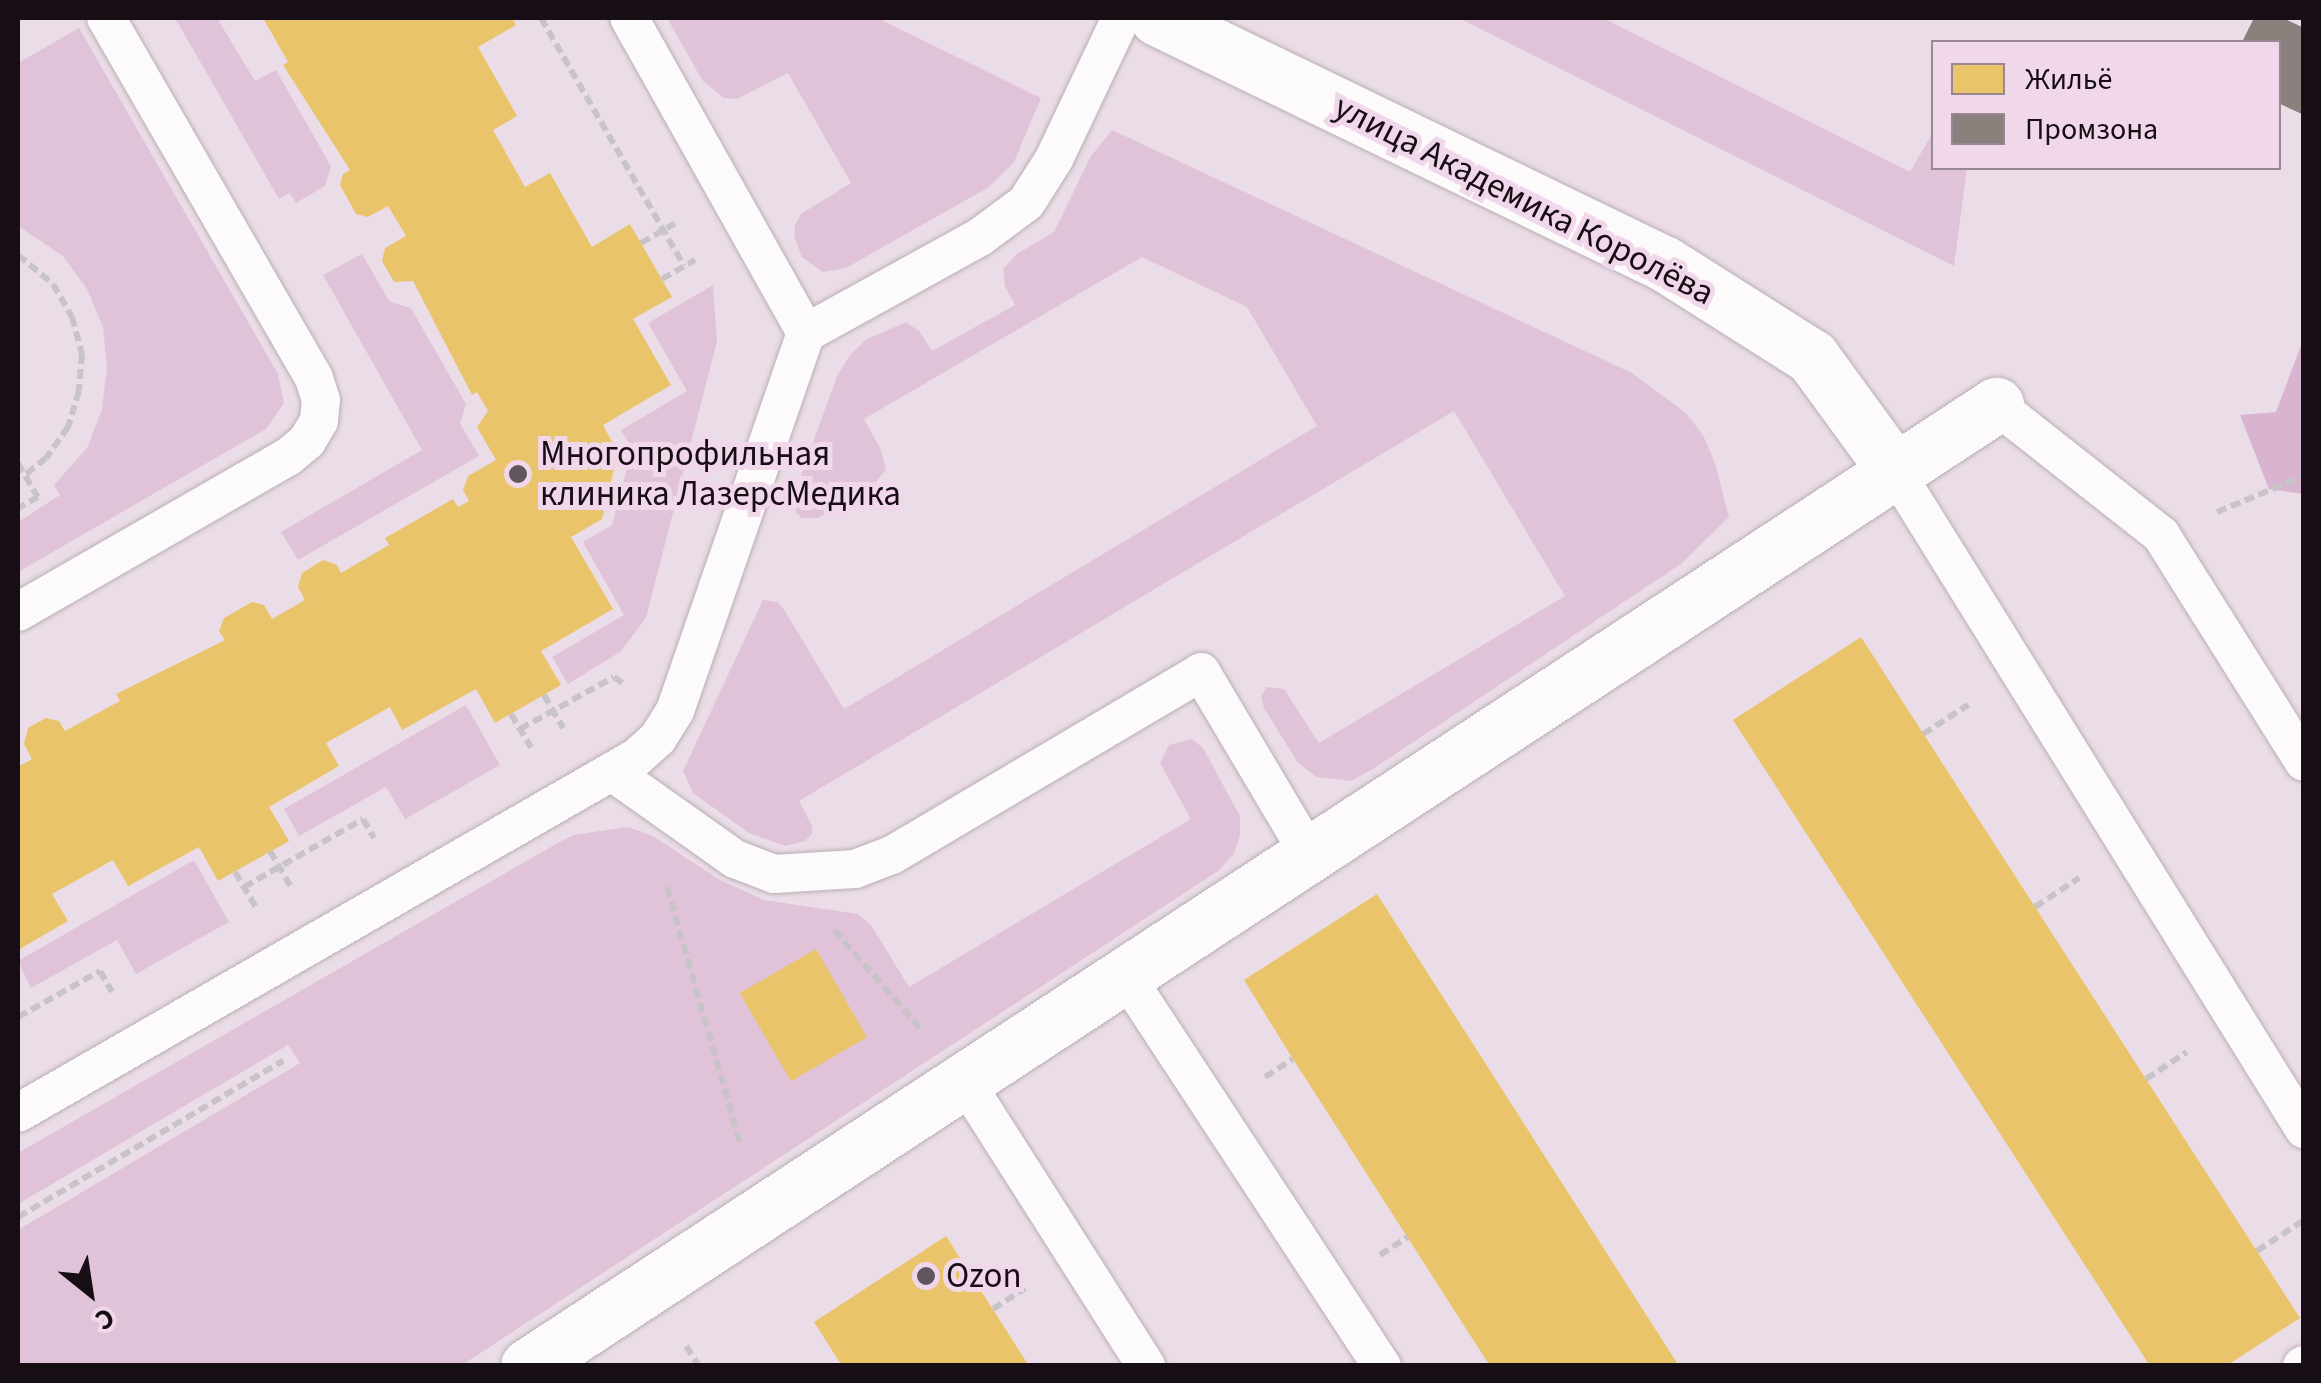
<!DOCTYPE html>
<meta charset="utf-8">
<style>
body{margin:0}
#map{position:relative;width:2321px;height:1383px;overflow:hidden;background:#ebdde7;font-family:"Source Sans 3",sans-serif}
div>[style]{position:absolute}
[style*='--x']{left:calc(var(--x)*1px);top:calc(var(--y)*1px);width:calc(var(--w)*1px);rotate:calc(var(--a)*1deg)}
.green>*{inset:0;background:#e1c3d9}
.forest>*{inset:0;background:#d9b4d0}
.homes>*{inset:0;background:#e9c46a;transform-origin:0 0}
.industry>*{inset:0;background:#8a817c}
.path>*{height:6px;margin-top:-3px;transform-origin:0;background:repeating-linear-gradient(90deg,#c8c3c7 0 10px,transparent 0 15px)}
.roads{filter:drop-shadow(0 0 2px #b9aeb6) drop-shadow(0 0 2px #b9aeb6)}
.service>*{height:38px;margin:-19px;padding:0 19px;transform-origin:19px;border-radius:19px;background:#fcfafb}
.minor>*{height:55px;margin:-27.5px;padding:0 27.5px;transform-origin:27.5px;border-radius:27.5px;background:#fcfafb}
.dots>*{width:28px;height:28px;translate:-50% -50%;box-sizing:border-box;border:5px solid #f1d7ea;border-radius:50%}
span{translate:-50% -50%;white-space:nowrap;text-align:center;line-height:1.15;-webkit-text-stroke:10px #f1d7ea;paint-order:stroke}
.street-label{font-size:35px;color:#170e15}
.poi-label{font-size:35px;color:#170e15}
.left{translate:0 -50%;text-align:left}
.frame{position:absolute;inset:0;border:20px solid #170e15;pointer-events:none}
.legend{position:absolute;left:1931px;top:40px;width:350px;height:130px;box-sizing:border-box;background:#f1d7ea;border:2px solid #9a8795;margin:0;padding:12px 18px;list-style:none;font-size:30px;color:#170e15}
.legend li{display:flex;align-items:center;gap:20px;height:50px}
.legend b{width:50px;border:2px solid #9a8795}
.north{position:absolute;left:40px;top:1243px;width:100px;height:100px;-webkit-text-stroke:8px #f1d7ea;paint-order:stroke;rotate:150deg;font-size:28px;font-weight:700;line-height:40px;text-align:center;color:#170e15}
.north::after{content:'';display:block;margin:auto;width:35px;height:45px;background:#170e15;clip-path:polygon(50% 0,100% 100%,50% 72%,0 100%)}
</style>
<div id="map">
<div class="green">
<i style="clip-path:polygon(175px 18px,217px 18px,255px 81px,276px 70px,331px 166px,325px 186px,296px 203px,290px 193px,279px 199px)"></i>
<i style="clip-path:polygon(667px 18px,877px 18px,1041px 98px,1014px 162px,989px 187px,846px 268px,823px 272px,802px 257px,794px 236px,795px 225px,801px 214px,851px 183px,788px 73px,737px 99px,724px 98px,702px 80px)"></i>
<i style="clip-path:polygon(1459px 18px,1603px 18px,1910px 172px,1933px 132px,1934px 168px,1967px 168px,1954px 266px)"></i>
<i style="clip-path:polygon(79px 28px,278px 374px,284px 403px,266px 429px,18px 572px,18px 522px,60px 495px,54px 485px,87px 448px,102px 409px,107px 368px,103px 327px,87px 289px,63px 256px,18px 226px,18px 63px)"></i>
<i style="clip-path:polygon(1112px 130px,1632px 373px,1686px 413px,1703px 435px,1715px 463px,1729px 517px,1681px 564px,1373px 769px,1351px 781px,1317px 777px,1298px 763px,1264px 708px,1261px 696px,1267px 687px,1284px 689px,1319px 743px,1565px 596px,1454px 411px,799px 801px,812px 826px,812px 834px,805px 841px,785px 846px,749px 833px,693px 793px,683px 771px,763px 600px,778px 602px,783px 608px,844px 709px,1317px 426px,1247px 307px,1142px 257px,864px 419px,881px 450px,886px 470px,873px 485px,818px 518px,802px 518px,796px 513px,792px 500px,837px 376px,850px 355px,867px 339px,906px 322px,920px 332px,932px 351px,1015px 305px,1005px 286px,1003px 269px,1017px 254px,1054px 232px,1091px 156px)"></i>
<i style="clip-path:polygon(362px 254px,390px 302px,411px 308px,466px 404px,460px 423px,479px 456px,298px 560px,281px 532px,422px 450px,323px 275px)"></i>
<i style="clip-path:polygon(713px 285px,717px 341px,646px 618px,620px 652px,568px 684px,552px 657px,624px 615px,583px 542px,612px 525px,632px 450px,621px 430px,687px 391px,648px 323px)"></i>
<i style="clip-path:polygon(466px 705px,500px 765px,405px 819px,386px 787px,299px 836px,284px 809px)"></i>
<i style="clip-path:polygon(1192px 739px,1203px 748px,1240px 816px,1240px 835px,1233px 855px,1218px 871px,462px 1365px,18px 1365px,18px 1230px,300px 1063px,288px 1045px,18px 1204px,18px 1153px,549px 848px,573px 835px,628px 827px,653px 836px,720px 880px,764px 900px,858px 914px,871px 925px,909px 987px,1191px 819px,1160px 763px,1169px 745px)"></i>
<i style="clip-path:polygon(194px 860px,229px 922px,136px 974px,117px 940px,31px 988px,18px 961px)"></i>
</div>
<div class="forest">
<i style="clip-path:polygon(2303px 340px,2303px 494px,2269px 489px,2240px 415px,2276px 412px)"></i>
</div>
<div class="homes">
<i style="clip-path:polygon(248px 18px,512px 18px,516px 25px,478px 47px,517px 116px,493px 130px,525px 187px,550px 173px,592px 247px,630px 224px,672px 297px,633px 319px,671px 385px,603px 425px,618px 453px,602px 519px,571px 537px,613px 609px,541px 651px,561px 685px,495px 723px,476px 689px,402px 730px,390px 707px,326px 743px,339px 766px,269px 807px,289px 841px,218px 881px,199px 847px,128px 886px,113px 860px,52px 894px,68px 921px,18px 950px,18px 767px,32px 759px,24px 744px,28px 728px,46px 718px,59px 721px,65px 731px,120px 701px,116px 694px,225px 640px,219px 631px,224px 618px,252px 602px,264px 605px,272px 619px,305px 600px,298px 587px,302px 573px,323px 560px,337px 565px,341px 573px,389px 545px,385px 538px,453px 499px,458px 507px,469px 501px,463px 490px,468px 476px,496px 460px,477px 427px,488px 411px,477px 392px,472px 395px,413px 281px,394px 282px,382px 261px,385px 248px,406px 236px,388px 206px,368px 217px,356px 214px,340px 185px,343px 174px,350px 170px,283px 65px,288px 62px,263px 18px)"></i>
<i style="clip-path:polygon(1861px 637px,2300px 1318px,2226px 1366px,2150px 1366px,1733px 720px)"></i>
<i style="clip-path:polygon(1377px 894px,1679px 1366px,1490px 1366px,1293px 1059px,1244px 980px)"></i>
<i style="left:816px;top:949px;width:102px;height:88px;rotate:60deg"></i>
<i style="clip-path:polygon(946px 1236px,1029px 1366px,842px 1366px,814px 1322px)"></i>
</div>
<div class="industry">
<i style="clip-path:polygon(2254px 18px,2283px 18px,2304px 28px,2304px 115px,2278px 103px,2278px 42px,2242px 42px)"></i>
</div>
<div class="path">
<i style="--x:541;--y:18;--w:286;--a:60"></i>
<i style="--x:641;--y:243;--w:39;--a:-30"></i>
<i style="--x:18;--y:255;--w:45;--a:39.6"></i>
<i style="--x:53;--y:284;--w:38;--a:60"></i>
<i style="--x:72;--y:317;--w:38;--a:75"></i>
<i style="--x:82;--y:354;--w:37;--a:95"></i>
<i style="--x:79;--y:391;--w:38;--a:107"></i>
<i style="--x:68;--y:427;--w:38;--a:125"></i>
<i style="--x:46;--y:458;--w:27;--a:141"></i>
<i style="--x:662;--y:279;--w:38;--a:-30"></i>
<i style="--x:18;--y:463;--w:39;--a:60"></i>
<i style="--x:38;--y:497;--w:23;--a:151"></i>
<i style="--x:2217;--y:512;--w:94;--a:-22.5"></i>
<i style="--x:544;--y:695;--w:38;--a:60"></i>
<i style="--x:511;--y:714;--w:39;--a:59"></i>
<i style="--x:520;--y:729;--w:107;--a:-29"></i>
<i style="--x:614;--y:677;--w:11;--a:34"></i>
<i style="--x:1923;--y:734;--w:54;--a:-32.8"></i>
<i style="--x:270;--y:851;--w:44;--a:59.9"></i>
<i style="--x:235;--y:872;--w:43;--a:59.3"></i>
<i style="--x:244;--y:887;--w:137;--a:-29.7"></i>
<i style="--x:363;--y:819;--w:22;--a:60"></i>
<i style="--x:667;--y:887;--w:267;--a:74.1"></i>
<i style="--x:2035;--y:907;--w:53;--a:-33.4"></i>
<i style="--x:834;--y:930;--w:132;--a:48.7"></i>
<i style="--x:18;--y:1017;--w:94;--a:-29.3"></i>
<i style="--x:100;--y:971;--w:24;--a:60"></i>
<i style="--x:1265;--y:1077;--w:33;--a:-33"></i>
<i style="--x:2146;--y:1079;--w:49;--a:-33.4"></i>
<i style="--x:18;--y:1217;--w:308;--a:-30.5"></i>
<i style="--x:2257;--y:1251;--w:56;--a:-33.4"></i>
<i style="--x:1380;--y:1255;--w:33;--a:-33"></i>
<i style="--x:993;--y:1309;--w:38;--a:-33"></i>
<i style="--x:686;--y:1346;--w:24;--a:57"></i>
</div>
<div class="roads">
<div class="service">
<i style="--x:806;--y:333;--w:199;--a:-28.9"></i>
<i style="--x:980;--y:237;--w:57;--a:-36.5"></i>
<i style="--x:1026;--y:203;--w:52;--a:-57.5"></i>
<i style="--x:1054;--y:159;--w:156;--a:-64.6"></i>
<i style="--x:1996;--y:405;--w:210;--a:38.2"></i>
<i style="--x:2161;--y:535;--w:268;--a:57.8"></i>
<i style="--x:1895;--y:471;--w:775;--a:58.14"></i>
<i style="--x:18;--y:612;--w:311;--a:-29.9"></i>
<i style="--x:288;--y:457;--w:25;--a:-40"></i>
<i style="--x:307;--y:441;--w:23;--a:-59"></i>
<i style="--x:319;--y:421;--w:21;--a:-85"></i>
<i style="--x:321;--y:400;--w:23;--a:-108"></i>
<i style="--x:314;--y:378;--w:416;--a:-120"></i>
<i style="--x:612;--y:772;--w:151;--a:35.3"></i>
<i style="--x:735;--y:859;--w:42;--a:21"></i>
<i style="--x:774;--y:874;--w:81;--a:-3.5"></i>
<i style="--x:855;--y:869;--w:40;--a:-21"></i>
<i style="--x:892;--y:855;--w:359;--a:-30.6"></i>
<i style="--x:1201;--y:672;--w:209;--a:59.3"></i>
<i style="--x:1123;--y:972;--w:472;--a:56.7"></i>
<i style="--x:962;--y:1077;--w:343;--a:57.5"></i>
<i style="--x:18;--y:1113;--w:714;--a:-29.9"></i>
<i style="--x:637;--y:757;--w:28;--a:-42"></i>
<i style="--x:658;--y:738;--w:32;--a:-58"></i>
<i style="--x:675;--y:711;--w:400;--a:-70.9"></i>
<i style="--x:806;--y:333;--w:361;--a:-119.3"></i>
<i style="--x:2302;--y:1366;--w:2;--a:-27"></i>
</div>
<div class="minor">
<i style="--x:1157;--y:18;--w:564;--a:25.84"></i>
<i style="--x:1665;--y:264;--w:174;--a:32.3"></i>
<i style="--x:1812;--y:357;--w:141;--a:53.9"></i>
<i style="--x:528;--y:1366;--w:1755;--a:-33.21"></i>
</div>
</div>
<div class="dots">
<i style="left:518px;top:474px;background:#61565e"></i>
<i style="left:926px;top:1276px;background:#61565e"></i>
</div>
<div class="street-label">
<span style="left:1524px;top:200px;rotate:27deg">улица Академика Королёва</span>
</div>
<div class="poi-label">
<span class="left" style="left:540px;top:474px">Многопрофильная<br>клиника ЛазерсМедика</span>
<span class="left" style="left:946px;top:1276px">Ozon</span>
</div>
<div class="frame"></div>
<ul class="legend">
<li><b style="height:28px;background:#e9c46a"></b>Жильё</li>
<li><b style="height:28px;background:#8a817c"></b>Промзона</li>
</ul>
<div class="north">С</div>
</div>
